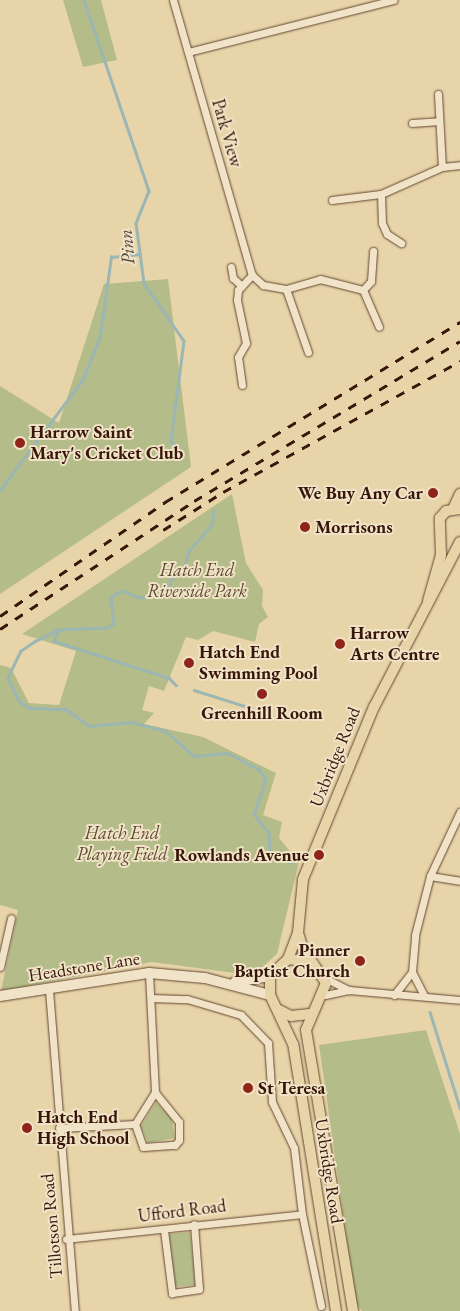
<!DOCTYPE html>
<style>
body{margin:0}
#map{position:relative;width:460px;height:1311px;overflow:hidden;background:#e8d4a9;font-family:"EB Garamond",serif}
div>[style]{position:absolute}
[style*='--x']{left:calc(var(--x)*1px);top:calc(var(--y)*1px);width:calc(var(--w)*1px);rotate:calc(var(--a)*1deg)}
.green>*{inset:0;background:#b4bd89;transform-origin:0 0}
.stream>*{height:2.5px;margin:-1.25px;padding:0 1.25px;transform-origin:1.25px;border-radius:1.25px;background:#9bb6b3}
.roads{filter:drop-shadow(0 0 1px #644631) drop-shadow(0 0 1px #644631)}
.street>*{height:7px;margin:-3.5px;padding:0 3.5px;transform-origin:3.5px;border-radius:3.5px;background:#f0e3c7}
.secondary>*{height:10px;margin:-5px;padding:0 5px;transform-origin:5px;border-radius:5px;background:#f0e3c7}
.primary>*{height:10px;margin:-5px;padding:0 5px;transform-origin:5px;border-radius:5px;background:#e8d4a9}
.rail>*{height:2.5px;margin-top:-1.25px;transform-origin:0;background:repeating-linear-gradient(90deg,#381609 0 9px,transparent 0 18px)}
.dots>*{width:14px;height:14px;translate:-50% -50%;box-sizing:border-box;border:2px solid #f0e3c7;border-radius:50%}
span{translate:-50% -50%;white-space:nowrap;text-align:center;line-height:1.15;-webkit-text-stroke:4px #f0e3c7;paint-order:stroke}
.street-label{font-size:18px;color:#381609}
.poi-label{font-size:18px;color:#381609;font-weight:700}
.left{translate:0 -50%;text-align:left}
.right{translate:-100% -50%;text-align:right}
.park-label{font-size:18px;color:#5d482f;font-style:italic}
.water-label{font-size:19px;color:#56463c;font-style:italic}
</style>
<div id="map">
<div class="green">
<i style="clip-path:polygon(63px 0,101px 0,117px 60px,83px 67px)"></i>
<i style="clip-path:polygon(168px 279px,191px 467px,0 594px,0 386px,59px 423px,104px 284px)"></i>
<i style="clip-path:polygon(232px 494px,246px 563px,263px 590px,262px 606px,268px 617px,259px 624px,255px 642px,213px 631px,198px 640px,186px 637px,164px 691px,149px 686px,142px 710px,154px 713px,144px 724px,203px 737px,276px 773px,263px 815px,282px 822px,279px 838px,299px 862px,277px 954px,259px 970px,235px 973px,152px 962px,1px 991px,18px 910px,0 905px,0 665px,11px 668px,29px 703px,59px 705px,76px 651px,22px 634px)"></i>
<i style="clip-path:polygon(426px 1030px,460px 1134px,460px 1311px,362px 1311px,356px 1303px,319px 1045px)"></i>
<i style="clip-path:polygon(156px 1102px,172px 1119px,175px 1138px,148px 1143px,141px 1126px)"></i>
<i style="left:190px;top:1232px;width:53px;height:21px;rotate:84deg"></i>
</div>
<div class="stream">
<i style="--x:84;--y:0;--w:202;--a:71.2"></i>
<i style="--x:149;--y:191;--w:35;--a:112"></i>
<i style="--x:136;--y:223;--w:61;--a:82.4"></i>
<i style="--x:144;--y:283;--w:70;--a:55.4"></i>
<i style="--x:184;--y:341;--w:101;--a:97.4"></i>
<i style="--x:171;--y:441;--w:19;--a:54"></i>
<i style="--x:0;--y:490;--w:139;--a:-53.2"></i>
<i style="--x:83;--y:379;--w:46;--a:-68.4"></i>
<i style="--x:100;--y:336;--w:80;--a:-82.1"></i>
<i style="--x:111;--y:257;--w:29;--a:-6"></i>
<i style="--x:214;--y:511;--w:14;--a:98"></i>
<i style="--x:212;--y:525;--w:35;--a:131"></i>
<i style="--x:189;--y:551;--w:20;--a:105"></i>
<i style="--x:184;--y:570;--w:16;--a:142"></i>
<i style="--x:171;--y:580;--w:15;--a:101"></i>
<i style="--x:168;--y:595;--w:29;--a:174"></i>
<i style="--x:139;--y:598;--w:18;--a:-158"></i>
<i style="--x:122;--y:591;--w:13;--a:151"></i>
<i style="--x:111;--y:597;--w:27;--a:84"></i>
<i style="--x:114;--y:624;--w:7;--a:146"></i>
<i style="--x:108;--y:628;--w:50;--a:177.7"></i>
<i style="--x:58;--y:630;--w:25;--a:153"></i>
<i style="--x:36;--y:641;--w:18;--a:146"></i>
<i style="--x:21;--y:651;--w:30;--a:116"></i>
<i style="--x:8;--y:678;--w:25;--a:64"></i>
<i style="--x:19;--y:701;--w:12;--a:35"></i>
<i style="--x:29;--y:708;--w:37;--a:2"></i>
<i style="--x:66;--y:709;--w:29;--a:36"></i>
<i style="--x:89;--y:726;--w:43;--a:-5.3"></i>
<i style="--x:132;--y:722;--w:35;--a:15"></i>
<i style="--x:166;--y:731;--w:38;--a:42"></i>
<i style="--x:194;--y:756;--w:34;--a:-5"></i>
<i style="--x:228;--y:753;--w:36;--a:28"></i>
<i style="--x:260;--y:770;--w:12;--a:59"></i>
<i style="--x:266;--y:780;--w:36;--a:109"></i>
<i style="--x:254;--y:814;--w:24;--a:52"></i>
<i style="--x:269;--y:833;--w:18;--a:87"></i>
<i style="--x:270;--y:851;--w:24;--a:30"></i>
<i style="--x:58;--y:632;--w:10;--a:114"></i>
<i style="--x:54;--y:641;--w:121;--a:17.8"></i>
<i style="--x:169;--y:678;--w:10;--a:45"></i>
<i style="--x:194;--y:690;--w:60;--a:17.5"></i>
<i style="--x:430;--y:1012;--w:101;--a:72.6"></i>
</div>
<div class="roads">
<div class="street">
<i style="--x:173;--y:0;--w:286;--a:74"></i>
<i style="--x:188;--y:52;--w:212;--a:-14.2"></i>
<i style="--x:438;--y:94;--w:73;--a:86.9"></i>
<i style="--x:412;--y:123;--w:27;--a:-4"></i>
<i style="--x:381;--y:194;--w:29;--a:88"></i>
<i style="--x:382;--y:223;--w:12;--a:66"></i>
<i style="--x:387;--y:234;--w:17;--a:33"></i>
<i style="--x:332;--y:200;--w:49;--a:-7"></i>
<i style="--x:381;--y:194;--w:67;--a:-23.9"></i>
<i style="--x:442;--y:167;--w:18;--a:-6"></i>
<i style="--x:231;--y:267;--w:11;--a:80"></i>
<i style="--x:233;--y:278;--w:12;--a:42"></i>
<i style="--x:252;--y:275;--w:15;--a:42"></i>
<i style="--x:263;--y:285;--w:23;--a:10"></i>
<i style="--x:286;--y:289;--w:35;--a:-16"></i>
<i style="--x:320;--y:279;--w:44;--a:14.3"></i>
<i style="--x:363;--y:290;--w:40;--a:66.6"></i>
<i style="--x:286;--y:289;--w:67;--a:70.8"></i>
<i style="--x:363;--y:290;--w:12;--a:-48"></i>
<i style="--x:371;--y:281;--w:30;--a:-86"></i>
<i style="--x:242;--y:385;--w:28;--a:-98"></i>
<i style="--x:238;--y:357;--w:16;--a:-60"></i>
<i style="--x:246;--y:343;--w:44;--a:-101.8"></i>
<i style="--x:237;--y:300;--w:10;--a:-84"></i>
<i style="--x:238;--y:290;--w:21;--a:-47"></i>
<i style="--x:430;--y:876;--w:30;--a:9"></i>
<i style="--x:0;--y:967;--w:50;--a:-77.3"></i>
<i style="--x:412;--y:972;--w:37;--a:-85"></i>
<i style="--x:415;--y:935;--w:61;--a:-75.7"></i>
<i style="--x:430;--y:876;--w:71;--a:-64.9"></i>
<i style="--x:325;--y:978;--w:27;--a:27"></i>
<i style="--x:49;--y:990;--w:322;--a:85.4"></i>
<i style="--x:325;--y:995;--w:25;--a:-12"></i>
<i style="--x:349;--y:990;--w:111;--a:5.1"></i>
<i style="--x:394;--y:995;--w:29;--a:-52"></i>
<i style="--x:412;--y:972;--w:25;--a:63"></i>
<i style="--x:151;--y:998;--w:36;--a:2"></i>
<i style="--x:187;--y:999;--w:56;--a:16.5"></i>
<i style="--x:241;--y:1015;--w:39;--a:46"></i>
<i style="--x:268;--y:1043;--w:59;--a:86.1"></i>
<i style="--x:272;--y:1102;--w:51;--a:64.4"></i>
<i style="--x:294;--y:1148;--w:66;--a:83.1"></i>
<i style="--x:302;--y:1214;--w:94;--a:78.3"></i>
<i style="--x:135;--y:1124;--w:24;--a:71"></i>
<i style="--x:143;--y:1147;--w:32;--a:-4"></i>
<i style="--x:175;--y:1145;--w:6;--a:-51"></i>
<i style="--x:179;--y:1140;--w:18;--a:-90"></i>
<i style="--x:179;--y:1122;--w:38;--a:-129"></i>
<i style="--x:59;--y:1128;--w:76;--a:-3"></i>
<i style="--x:135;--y:1124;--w:38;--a:-58"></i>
<i style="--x:155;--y:1092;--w:119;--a:-92.9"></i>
<i style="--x:164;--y:1230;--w:64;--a:82.8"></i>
<i style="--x:172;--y:1293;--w:27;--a:-8"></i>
<i style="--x:199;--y:1289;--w:65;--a:-94.4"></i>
<i style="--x:66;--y:1239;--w:237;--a:-6"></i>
</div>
<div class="secondary">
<i style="--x:235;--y:982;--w:36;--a:-10"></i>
<i style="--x:0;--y:996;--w:151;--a:-8.8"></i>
<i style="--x:149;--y:973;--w:56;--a:5.1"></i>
<i style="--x:205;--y:978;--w:67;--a:14.7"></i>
</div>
<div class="primary">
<i style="--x:453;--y:509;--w:17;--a:-65"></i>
<i style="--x:428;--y:601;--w:48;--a:-74.2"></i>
<i style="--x:441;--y:555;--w:37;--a:-92"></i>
<i style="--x:440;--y:518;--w:9;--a:-49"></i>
<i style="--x:446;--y:511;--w:14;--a:-8"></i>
<i style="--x:298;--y:933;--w:27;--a:73"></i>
<i style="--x:288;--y:959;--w:24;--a:7"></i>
<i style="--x:312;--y:962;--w:25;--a:56"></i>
<i style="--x:326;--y:983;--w:51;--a:113.1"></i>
<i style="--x:306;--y:1030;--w:285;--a:80.5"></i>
<i style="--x:279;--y:1010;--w:13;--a:27"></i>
<i style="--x:291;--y:1016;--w:19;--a:-6"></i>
<i style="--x:336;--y:1311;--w:270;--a:-99.1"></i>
<i style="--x:293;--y:1044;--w:54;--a:-115.1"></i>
<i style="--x:270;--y:995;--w:19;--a:-90"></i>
<i style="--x:270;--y:976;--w:25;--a:-43"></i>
<i style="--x:288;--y:959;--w:28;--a:-69"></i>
<i style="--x:298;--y:933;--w:54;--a:-84.7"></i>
<i style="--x:303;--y:879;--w:186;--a:-67.6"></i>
<i style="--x:374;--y:707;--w:186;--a:-62.5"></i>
</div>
</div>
<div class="rail">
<i style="--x:163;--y:530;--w:71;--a:-32.3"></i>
<i style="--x:223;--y:492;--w:271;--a:-28.9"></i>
<i style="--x:0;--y:616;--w:201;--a:-34.6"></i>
<i style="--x:165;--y:502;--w:346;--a:-31.4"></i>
<i style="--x:0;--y:629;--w:232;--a:-33.4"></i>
<i style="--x:194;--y:501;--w:310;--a:-31"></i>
</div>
<div class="dots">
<i style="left:20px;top:443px;background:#8f2418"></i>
<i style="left:433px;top:493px;background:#8f2418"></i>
<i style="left:305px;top:527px;background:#8f2418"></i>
<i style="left:340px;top:644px;background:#8f2418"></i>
<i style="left:189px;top:663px;background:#8f2418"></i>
<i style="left:262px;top:694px;background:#8f2418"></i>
<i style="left:319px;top:855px;background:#8f2418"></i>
<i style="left:360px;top:961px;background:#8f2418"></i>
<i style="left:248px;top:1088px;background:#8f2418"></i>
<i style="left:27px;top:1128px;background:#8f2418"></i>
</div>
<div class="street-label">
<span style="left:227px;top:133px;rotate:74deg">Park View</span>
<span style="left:335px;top:757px;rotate:-68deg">Uxbridge Road</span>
<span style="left:84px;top:967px;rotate:-9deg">Headstone Lane</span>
<span style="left:329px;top:1171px;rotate:81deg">Uxbridge Road</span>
<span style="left:182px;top:1211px;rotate:-7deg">Ufford Road</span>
<span style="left:52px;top:1226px;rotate:-95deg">Tillotson Road</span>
</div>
<div class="poi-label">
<span class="left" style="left:30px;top:443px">Harrow Saint<br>Mary's Cricket Club</span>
<span class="right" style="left:423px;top:493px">We Buy Any Car</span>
<span class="left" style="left:315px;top:527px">Morrisons</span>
<span class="left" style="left:350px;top:644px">Harrow<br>Arts Centre</span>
<span class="left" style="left:199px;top:663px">Hatch End<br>Swimming Pool</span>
<span style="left:262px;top:713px">Greenhill Room</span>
<span class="right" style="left:309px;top:855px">Rowlands Avenue</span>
<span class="right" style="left:350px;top:961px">Pinner<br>Baptist Church</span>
<span class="left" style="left:258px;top:1088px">St Teresa</span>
<span class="left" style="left:37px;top:1128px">Hatch End<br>High School</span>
</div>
<div class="park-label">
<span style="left:197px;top:581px">Hatch End<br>Riverside Park</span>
<span style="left:122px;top:844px">Hatch End<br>Playing Field</span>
</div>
<div class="water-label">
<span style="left:127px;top:247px;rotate:-95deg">Pinn</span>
</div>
</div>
